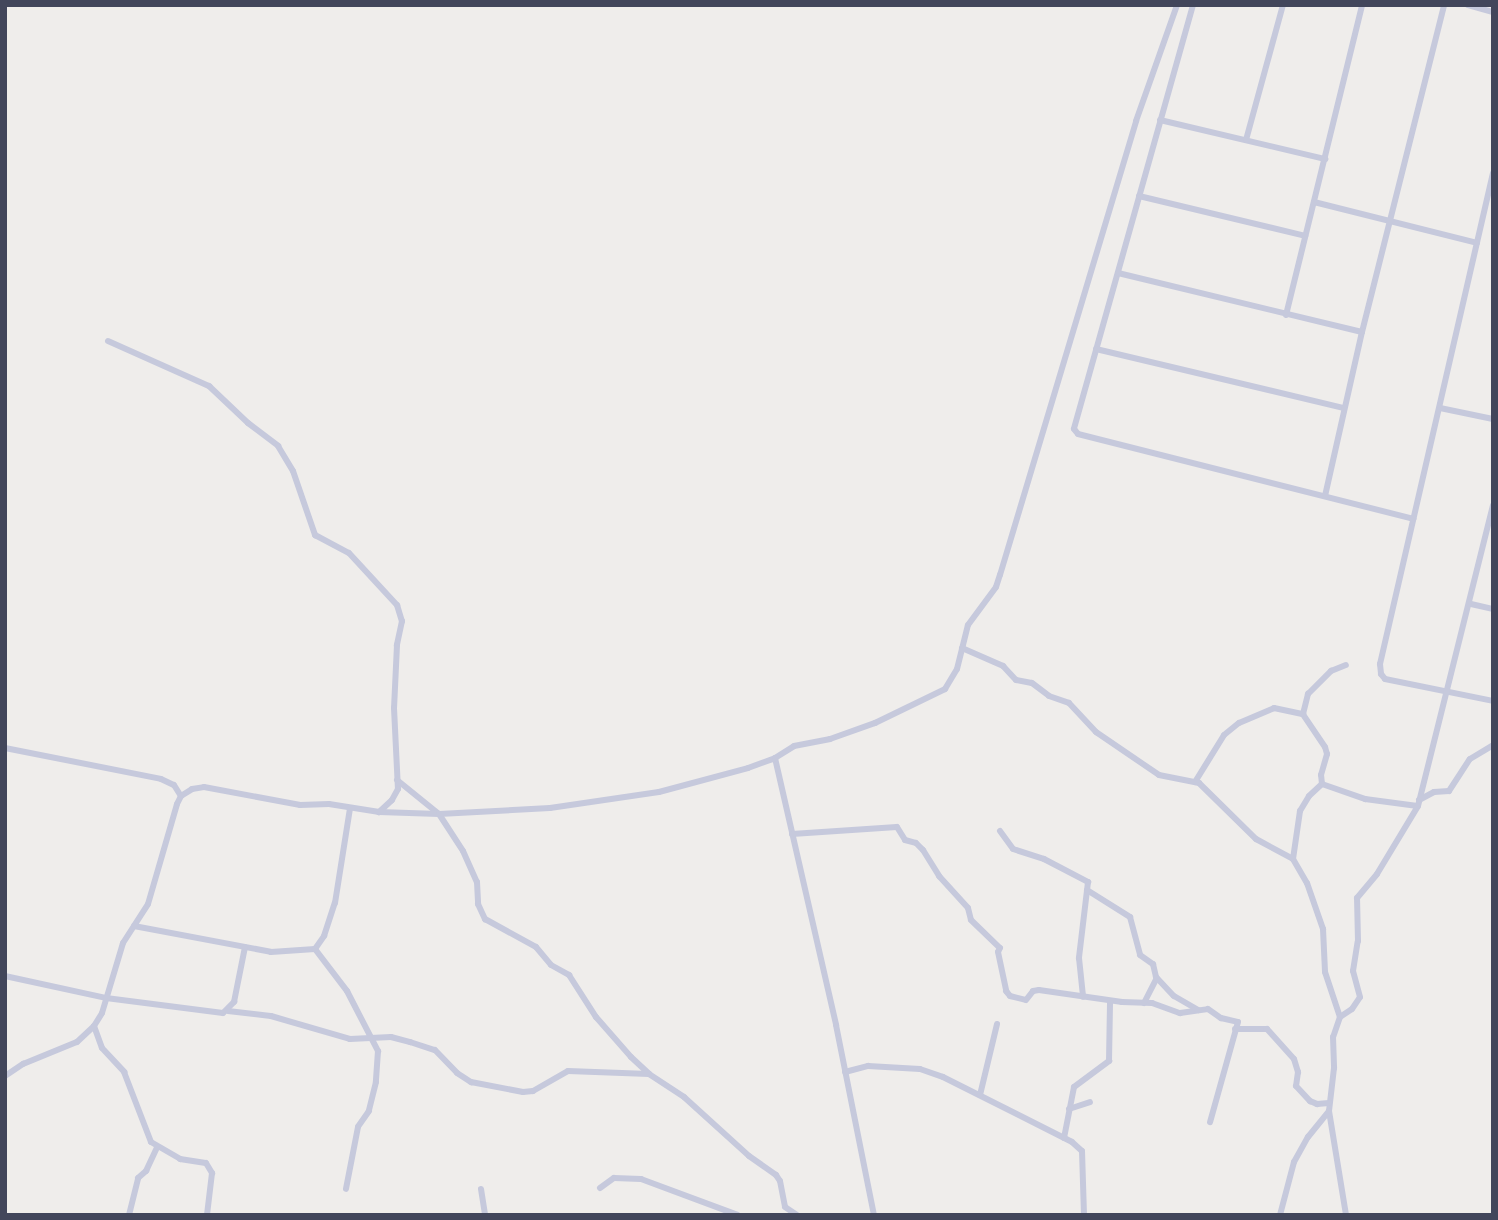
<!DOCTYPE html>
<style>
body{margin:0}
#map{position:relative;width:1498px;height:1220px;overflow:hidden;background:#efedeb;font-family:Manrope,sans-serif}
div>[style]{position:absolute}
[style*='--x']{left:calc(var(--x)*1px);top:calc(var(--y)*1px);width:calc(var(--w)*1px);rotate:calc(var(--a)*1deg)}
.minor>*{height:6px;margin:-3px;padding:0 3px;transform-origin:3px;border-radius:3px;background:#c6c9dc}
span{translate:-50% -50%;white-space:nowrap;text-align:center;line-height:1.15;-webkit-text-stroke:5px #fff;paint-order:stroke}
.frame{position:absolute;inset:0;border:7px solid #42465b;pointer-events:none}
</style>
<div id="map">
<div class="minor">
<i style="--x:1193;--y:5;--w:440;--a:105.7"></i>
<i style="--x:1074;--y:429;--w:6;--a:51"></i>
<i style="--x:1078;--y:434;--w:346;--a:14.2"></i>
<i style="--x:1468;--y:5;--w:26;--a:16"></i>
<i style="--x:1160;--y:120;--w:170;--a:13.3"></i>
<i style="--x:1246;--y:140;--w:140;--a:-74.7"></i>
<i style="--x:1493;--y:173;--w:504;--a:102.96"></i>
<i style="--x:1380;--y:664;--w:10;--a:84"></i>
<i style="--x:1381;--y:674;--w:6;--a:51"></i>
<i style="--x:1385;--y:679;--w:110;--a:11.5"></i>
<i style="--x:1139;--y:196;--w:171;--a:13.5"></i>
<i style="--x:1314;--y:202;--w:168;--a:14.1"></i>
<i style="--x:1118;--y:273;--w:251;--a:13.6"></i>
<i style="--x:1286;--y:315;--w:319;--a:-76.2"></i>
<i style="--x:108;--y:341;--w:111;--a:24"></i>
<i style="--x:209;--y:386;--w:54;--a:43.5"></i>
<i style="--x:248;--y:423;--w:38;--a:37"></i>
<i style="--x:278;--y:446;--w:29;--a:59"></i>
<i style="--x:293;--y:471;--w:68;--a:71"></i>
<i style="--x:315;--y:535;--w:38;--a:28"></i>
<i style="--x:349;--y:553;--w:71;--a:47.3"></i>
<i style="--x:397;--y:605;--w:17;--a:73"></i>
<i style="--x:402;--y:621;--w:25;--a:102"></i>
<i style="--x:397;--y:645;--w:63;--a:92.7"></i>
<i style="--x:394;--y:708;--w:81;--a:87.2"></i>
<i style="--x:398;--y:789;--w:13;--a:119"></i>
<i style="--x:392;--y:800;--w:18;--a:137"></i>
<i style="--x:1096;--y:349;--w:255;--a:13.4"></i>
<i style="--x:1440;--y:408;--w:54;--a:11.7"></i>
<i style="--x:1325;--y:496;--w:168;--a:-77.3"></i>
<i style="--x:1362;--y:332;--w:337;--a:-75.9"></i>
<i style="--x:1471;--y:604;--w:23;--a:13"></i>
<i style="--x:962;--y:648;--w:45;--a:23.7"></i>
<i style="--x:1003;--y:666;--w:19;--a:47"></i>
<i style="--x:1016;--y:680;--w:16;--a:11"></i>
<i style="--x:1032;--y:683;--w:21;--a:37"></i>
<i style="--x:1049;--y:696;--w:21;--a:19"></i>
<i style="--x:1069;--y:703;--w:40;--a:47"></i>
<i style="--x:1096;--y:732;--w:76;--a:34.3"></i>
<i style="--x:1159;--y:775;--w:41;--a:11.3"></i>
<i style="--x:1199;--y:783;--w:80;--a:44.5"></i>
<i style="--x:1256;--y:839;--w:42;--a:28.4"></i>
<i style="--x:1293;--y:859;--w:28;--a:60"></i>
<i style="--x:1307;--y:883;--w:49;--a:70.8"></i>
<i style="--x:1323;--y:929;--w:43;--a:87.3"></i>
<i style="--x:1325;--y:972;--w:47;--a:71.6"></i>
<i style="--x:1340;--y:1017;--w:21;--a:109"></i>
<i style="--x:1333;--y:1037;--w:31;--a:88"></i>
<i style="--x:1334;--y:1068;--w:43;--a:96.6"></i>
<i style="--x:1329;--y:1111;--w:105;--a:80.7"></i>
<i style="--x:5;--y:748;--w:159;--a:11.2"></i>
<i style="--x:161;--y:779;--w:14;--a:25"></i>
<i style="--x:174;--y:785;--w:13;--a:58"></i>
<i style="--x:775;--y:758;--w:274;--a:77.1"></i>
<i style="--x:836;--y:1025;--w:194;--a:78.7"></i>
<i style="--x:397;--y:780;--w:54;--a:39"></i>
<i style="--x:439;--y:814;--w:44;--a:57"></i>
<i style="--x:463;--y:851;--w:34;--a:66"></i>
<i style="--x:477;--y:882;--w:22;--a:87"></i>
<i style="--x:478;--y:904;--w:17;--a:65"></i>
<i style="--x:485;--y:919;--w:58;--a:28.8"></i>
<i style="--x:536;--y:947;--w:23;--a:50"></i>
<i style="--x:551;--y:965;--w:21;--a:29"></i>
<i style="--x:569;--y:975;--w:50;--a:57.3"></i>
<i style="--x:596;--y:1017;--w:53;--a:48.8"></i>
<i style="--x:631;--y:1057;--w:25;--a:43"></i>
<i style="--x:649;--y:1074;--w:42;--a:33.3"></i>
<i style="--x:684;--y:1097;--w:88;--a:42.2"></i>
<i style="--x:749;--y:1156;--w:33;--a:35"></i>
<i style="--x:776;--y:1175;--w:7;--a:56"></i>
<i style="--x:780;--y:1181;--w:26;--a:79"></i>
<i style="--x:785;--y:1207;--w:14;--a:34"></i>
<i style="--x:1195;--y:782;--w:55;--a:-58.3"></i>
<i style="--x:1224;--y:735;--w:19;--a:-39"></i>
<i style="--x:1239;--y:723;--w:38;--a:-23"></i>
<i style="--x:1274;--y:708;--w:30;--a:12"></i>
<i style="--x:1322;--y:784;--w:9;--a:-96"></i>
<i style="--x:1321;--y:775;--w:22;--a:-74"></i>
<i style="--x:1327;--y:754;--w:7;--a:-106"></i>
<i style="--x:1325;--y:747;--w:40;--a:-124"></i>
<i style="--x:1303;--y:714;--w:21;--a:-76"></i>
<i style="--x:1308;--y:694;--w:33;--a:-45"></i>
<i style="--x:1331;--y:671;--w:16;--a:-22"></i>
<i style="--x:1419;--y:800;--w:17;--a:-28"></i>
<i style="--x:1434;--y:792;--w:15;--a:-4"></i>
<i style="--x:1449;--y:791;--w:38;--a:-57"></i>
<i style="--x:1470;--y:759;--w:27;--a:-31"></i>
<i style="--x:1000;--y:831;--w:22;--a:54"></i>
<i style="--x:1013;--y:849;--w:33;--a:18"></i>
<i style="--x:1044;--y:859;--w:50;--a:27.6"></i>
<i style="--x:1088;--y:882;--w:77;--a:96.8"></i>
<i style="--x:1079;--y:958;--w:39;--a:84"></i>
<i style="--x:792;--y:834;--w:105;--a:-3.8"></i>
<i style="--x:897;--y:827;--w:15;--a:58"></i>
<i style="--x:905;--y:840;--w:11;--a:15"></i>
<i style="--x:916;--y:843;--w:10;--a:45"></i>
<i style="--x:923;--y:850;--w:31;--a:58"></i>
<i style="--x:939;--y:876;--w:43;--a:47.8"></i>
<i style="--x:968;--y:908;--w:12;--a:76"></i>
<i style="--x:971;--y:920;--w:40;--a:44"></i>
<i style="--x:1000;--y:948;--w:4;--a:117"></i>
<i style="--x:998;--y:952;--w:40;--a:78"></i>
<i style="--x:1006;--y:991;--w:6;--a:51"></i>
<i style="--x:1010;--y:996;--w:16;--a:14"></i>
<i style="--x:1026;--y:1000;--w:11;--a:-52"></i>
<i style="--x:1033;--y:991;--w:6;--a:-9"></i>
<i style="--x:1039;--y:990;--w:84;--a:8.2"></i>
<i style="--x:1122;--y:1002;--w:30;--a:2"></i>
<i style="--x:1152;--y:1003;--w:30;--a:20"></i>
<i style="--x:1180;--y:1013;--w:28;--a:-8"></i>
<i style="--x:1208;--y:1009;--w:16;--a:35"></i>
<i style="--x:1221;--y:1018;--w:17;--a:13"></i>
<i style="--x:1238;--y:1022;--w:104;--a:105.6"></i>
<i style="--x:1293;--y:859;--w:49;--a:-81.7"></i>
<i style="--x:1300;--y:811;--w:17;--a:-59"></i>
<i style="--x:1309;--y:796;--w:18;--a:-43"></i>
<i style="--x:1322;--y:784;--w:46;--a:19.2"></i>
<i style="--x:1365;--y:799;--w:53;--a:7.5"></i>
<i style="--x:1087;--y:890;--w:51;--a:32.1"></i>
<i style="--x:1130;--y:917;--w:39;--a:75"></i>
<i style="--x:1140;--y:955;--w:16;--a:35"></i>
<i style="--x:1153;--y:964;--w:13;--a:77"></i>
<i style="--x:1156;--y:977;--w:26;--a:47"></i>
<i style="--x:1174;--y:996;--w:28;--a:30"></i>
<i style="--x:134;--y:926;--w:139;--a:10.7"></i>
<i style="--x:271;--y:952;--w:44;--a:-3.9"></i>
<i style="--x:315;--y:949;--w:16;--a:-55"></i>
<i style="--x:324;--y:936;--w:35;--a:-72"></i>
<i style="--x:335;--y:903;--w:96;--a:-81"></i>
<i style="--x:315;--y:949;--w:53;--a:52.7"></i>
<i style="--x:347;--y:991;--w:68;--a:62.7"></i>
<i style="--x:378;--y:1051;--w:31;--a:94"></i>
<i style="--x:376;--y:1082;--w:30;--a:104"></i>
<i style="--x:369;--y:1111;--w:19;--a:125"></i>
<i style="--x:358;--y:1127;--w:63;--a:101"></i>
<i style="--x:5;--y:976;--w:103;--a:12.3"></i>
<i style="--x:106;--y:998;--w:118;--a:7.3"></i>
<i style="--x:223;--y:1013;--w:16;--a:-45"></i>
<i style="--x:234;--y:1002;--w:56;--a:-78.7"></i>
<i style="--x:1144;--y:1003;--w:28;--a:-63"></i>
<i style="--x:228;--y:1011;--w:43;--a:6.6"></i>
<i style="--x:271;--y:1016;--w:82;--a:16.2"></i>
<i style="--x:350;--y:1039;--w:41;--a:-2.8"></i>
<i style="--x:391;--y:1037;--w:20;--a:15"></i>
<i style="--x:410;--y:1042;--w:26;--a:18"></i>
<i style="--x:435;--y:1050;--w:32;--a:46"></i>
<i style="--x:457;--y:1073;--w:17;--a:33"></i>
<i style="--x:471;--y:1082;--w:53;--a:10.9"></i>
<i style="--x:523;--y:1092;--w:10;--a:-6"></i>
<i style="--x:533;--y:1091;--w:40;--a:-29.7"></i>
<i style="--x:568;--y:1071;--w:81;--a:2.1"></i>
<i style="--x:1340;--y:1017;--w:14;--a:-34"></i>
<i style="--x:1352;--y:1009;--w:14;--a:-56"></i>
<i style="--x:1360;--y:997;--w:27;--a:-105"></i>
<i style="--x:1353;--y:971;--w:30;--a:-81"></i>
<i style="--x:1358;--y:941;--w:43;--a:-91.3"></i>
<i style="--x:1357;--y:898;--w:31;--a:-50"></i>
<i style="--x:1377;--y:874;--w:79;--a:-58.9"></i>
<i style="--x:1418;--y:806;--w:310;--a:-76"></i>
<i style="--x:94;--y:1026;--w:23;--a:70"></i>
<i style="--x:102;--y:1048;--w:33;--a:47"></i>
<i style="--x:124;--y:1072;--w:75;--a:68.9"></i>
<i style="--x:151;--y:1142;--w:34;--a:30"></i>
<i style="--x:180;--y:1159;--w:26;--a:9"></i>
<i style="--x:206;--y:1163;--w:12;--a:59"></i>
<i style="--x:212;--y:1173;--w:42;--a:96.8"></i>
<i style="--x:1235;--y:1029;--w:32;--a:0"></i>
<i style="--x:1267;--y:1029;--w:40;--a:48"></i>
<i style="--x:1294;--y:1059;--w:14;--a:73"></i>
<i style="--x:1298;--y:1072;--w:14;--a:98"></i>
<i style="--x:1296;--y:1086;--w:21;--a:47"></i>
<i style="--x:1310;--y:1101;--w:8;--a:23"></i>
<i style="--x:1317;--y:1104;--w:12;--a:-5"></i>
<i style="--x:845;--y:1072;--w:24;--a:-15"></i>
<i style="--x:868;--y:1066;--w:52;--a:3.3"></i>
<i style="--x:920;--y:1069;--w:24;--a:19"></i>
<i style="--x:943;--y:1077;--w:144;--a:26.7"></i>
<i style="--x:1072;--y:1142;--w:13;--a:42"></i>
<i style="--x:1082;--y:1151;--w:64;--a:88.2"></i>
<i style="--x:5;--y:1076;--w:22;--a:-34"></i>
<i style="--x:23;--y:1064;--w:58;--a:-22.2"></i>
<i style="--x:77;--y:1042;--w:23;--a:-43"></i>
<i style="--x:94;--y:1026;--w:15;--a:-58"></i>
<i style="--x:102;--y:1013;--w:73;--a:-73.3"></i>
<i style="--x:123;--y:943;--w:46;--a:-57.3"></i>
<i style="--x:148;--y:904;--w:104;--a:-73.8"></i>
<i style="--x:177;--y:804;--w:9;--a:-63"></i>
<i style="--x:181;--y:796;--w:13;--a:-32"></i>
<i style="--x:192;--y:789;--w:12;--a:-9"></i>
<i style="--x:204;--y:787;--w:98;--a:10.6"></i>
<i style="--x:300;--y:805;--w:29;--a:-2"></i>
<i style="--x:329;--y:804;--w:51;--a:9.1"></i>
<i style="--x:379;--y:812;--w:60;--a:1.9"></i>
<i style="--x:439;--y:814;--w:111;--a:-3.1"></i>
<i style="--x:550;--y:808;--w:110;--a:-8.4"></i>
<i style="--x:659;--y:792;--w:92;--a:-15.1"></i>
<i style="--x:748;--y:768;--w:29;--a:-20"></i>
<i style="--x:775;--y:758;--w:22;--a:-32"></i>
<i style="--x:794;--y:746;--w:37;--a:-11"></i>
<i style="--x:830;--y:739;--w:48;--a:-19.6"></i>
<i style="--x:875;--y:723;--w:78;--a:-25.9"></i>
<i style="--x:945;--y:689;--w:23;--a:-59"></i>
<i style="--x:957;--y:669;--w:45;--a:-76"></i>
<i style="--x:968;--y:625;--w:47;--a:-53.6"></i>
<i style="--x:996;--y:587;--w:13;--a:-72"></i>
<i style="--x:1000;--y:575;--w:474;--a:-73.3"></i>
<i style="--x:1136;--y:121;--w:123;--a:-70.5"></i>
<i style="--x:980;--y:1095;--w:73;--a:-76.5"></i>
<i style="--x:1069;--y:1109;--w:22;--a:-18"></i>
<i style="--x:1064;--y:1138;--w:52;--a:-78.9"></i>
<i style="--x:1074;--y:1087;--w:44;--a:-36.6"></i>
<i style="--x:1109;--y:1061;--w:60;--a:-89"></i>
<i style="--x:600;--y:1188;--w:17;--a:-36"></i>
<i style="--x:614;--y:1178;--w:27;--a:2"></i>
<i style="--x:641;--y:1179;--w:103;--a:20.4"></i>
<i style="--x:481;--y:1189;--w:26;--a:81"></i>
<i style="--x:129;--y:1215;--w:38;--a:-76"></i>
<i style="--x:138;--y:1178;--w:11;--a:-41"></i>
<i style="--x:146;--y:1171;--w:26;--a:-65"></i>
<i style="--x:1280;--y:1215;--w:55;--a:-75.2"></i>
<i style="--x:1294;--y:1162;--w:29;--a:-61"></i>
<i style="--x:1308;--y:1137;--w:33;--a:-51"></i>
</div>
<div class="frame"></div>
</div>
